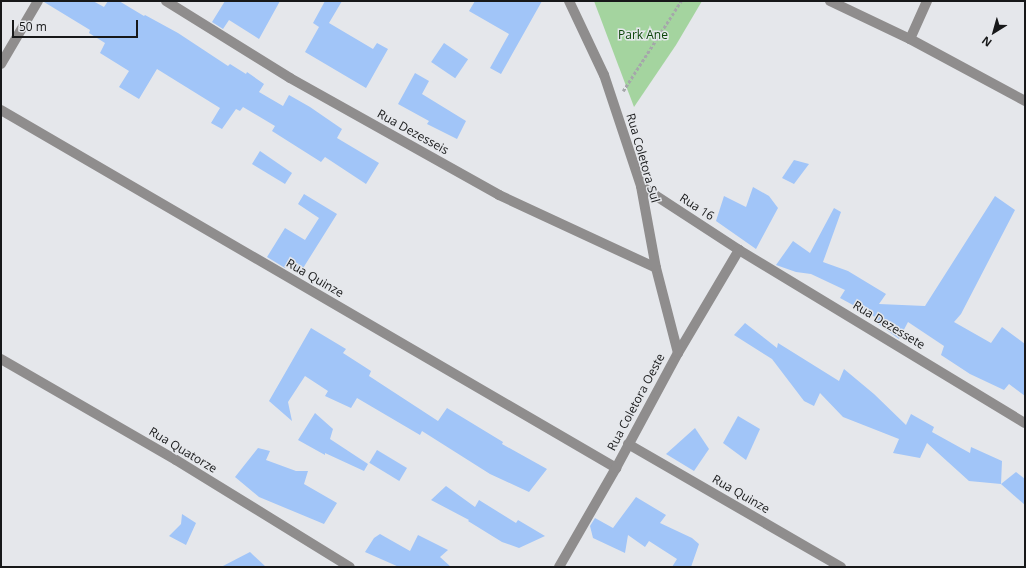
<!DOCTYPE html>
<style>
body{margin:0}
#map{position:relative;width:1026px;height:568px;overflow:hidden;background:#e5e7eb;font-family:"Open Sans",sans-serif}
div>[style]{position:absolute}
[style*='--x']{left:calc(var(--x)*1px);top:calc(var(--y)*1px);width:calc(var(--w)*1px);rotate:calc(var(--a)*1deg)}
.green>*{inset:0;background:#a4d49f}
.building>*{inset:0;background:#a1c5f8;transform-origin:0 0}
.path>*{height:2.5px;margin-top:-1.25px;transform-origin:0;background:repeating-linear-gradient(90deg,#a5a7aa 0 3px,transparent 0 5px)}
.minor>*{height:10px;margin:-5px;padding:0 5px;transform-origin:5px;border-radius:5px;background:#8f8d8d}
.tertiary>*{height:10px;margin:-5px;padding:0 5px;transform-origin:5px;border-radius:5px;background:#8f8d8d}
span{translate:-50% -50%;white-space:nowrap;text-align:center;line-height:1.15;-webkit-text-stroke:3px #e5e7eb;paint-order:stroke}
.park-label{font-size:12px;color:#0b4408}
.street-label{font-size:12px;color:#171819}
.frame{position:absolute;inset:0;border:2px solid #171819;pointer-events:none}
.north{position:absolute;left:974px;top:12px;width:40px;height:40px;-webkit-text-stroke:3px #e5e7eb;paint-order:stroke;rotate:217deg;font-size:11px;font-weight:700;line-height:16px;text-align:center;color:#171819}
.north::after{content:'';display:block;margin:auto;width:14px;height:18px;background:#171819;clip-path:polygon(50% 0,100% 100%,50% 72%,0 100%)}
.scale{position:absolute;left:12px;top:20px;width:126px;height:18px;box-sizing:border-box;border:2px solid #171819;border-top:0;padding-left:5px;font-size:12px;line-height:14px;white-space:nowrap;color:#171819;-webkit-text-stroke:3px #e5e7eb;paint-order:stroke}
</style>
<div id="map">
<div class="green">
<i style="clip-path:polygon(594px 1px,702px 1px,676px 45px,634px 107px)"></i>
</div>
<div class="building">
<i style="clip-path:polygon(44px 1px,93px 1px,104px 7px,108px 1px,119px 1px,144px 16px,145px 15px,178px 33px,228px 66px,230px 64px,246px 74px,247px 72px,264px 84px,259px 92px,283px 106px,289px 95px,310px 107px,342px 129px,337px 138px,379px 163px,366px 184px,325px 157px,321px 162px,272px 131px,275px 126px,243px 107px,240px 111px,236px 109px,222px 129px,211px 123px,220px 108px,157px 69px,139px 99px,119px 87px,129px 71px,100px 53px,105px 43px,89px 33px,90px 30px,44px 2px)"></i>
<i style="clip-path:polygon(225px 1px,280px 1px,259px 39px,229px 20px,223px 29px,212px 22px)"></i>
<i style="clip-path:polygon(325px 1px,342px 1px,329px 23px,373px 49px,377px 43px,388px 49px,366px 88px,305px 52px,319px 27px,313px 23px)"></i>
<i style="clip-path:polygon(475px 1px,542px 1px,501px 74px,490px 68px,509px 34px,469px 11px)"></i>
<i style="left:444px;top:43px;width:29px;height:23px;rotate:34deg"></i>
<i style="clip-path:polygon(415px 73px,429px 81px,422px 94px,466px 121px,457px 139px,427px 124px,429px 121px,398px 104px)"></i>
<i style="clip-path:polygon(260px 151px,292px 173px,285px 184px,252px 164px)"></i>
<i style="clip-path:polygon(794px 160px,809px 164px,794px 184px,782px 178px)"></i>
<i style="clip-path:polygon(753px 187px,769px 196px,778px 208px,756px 249px,716px 221px,724px 196px,746px 207px)"></i>
<i style="clip-path:polygon(304px 194px,337px 214px,300px 273px,288px 265px,285px 268px,267px 257px,285px 228px,305px 240px,319px 218px,298px 204px)"></i>
<i style="clip-path:polygon(995px 196px,1015px 210px,961px 314px,954px 322px,991px 343px,1002px 327px,1025px 344px,1025px 396px,1009px 384px,1004px 390px,970px 374px,941px 355px,944px 346px,908px 322px,899px 339px,874px 321px,877px 318px,840px 298px,845px 290px,811px 274px,796px 272px,776px 265px,793px 241px,810px 253px,834px 208px,841px 212px,823px 262px,848px 271px,886px 294px,879px 304px,925px 306px)"></i>
<i style="clip-path:polygon(745px 323px,777px 348px,778px 343px,839px 381px,844px 369px,874px 394px,906px 425px,911px 414px,934px 427px,932px 432px,970px 453px,971px 447px,1002px 461px,1001px 484px,969px 481px,927px 443px,920px 458px,893px 453px,899px 439px,843px 417px,820px 393px,814px 406px,804px 401px,772px 359px,734px 335px)"></i>
<i style="clip-path:polygon(311px 328px,346px 349px,343px 353px,371px 371px,369px 376px,438px 421px,447px 408px,503px 442px,502px 444px,547px 469px,529px 492px,490px 474px,422px 431px,420px 435px,357px 398px,351px 408px,325px 396px,328px 391px,305px 376px,288px 402px,292px 421px,269px 401px)"></i>
<i style="clip-path:polygon(315px 413px,333px 429px,330px 439px,368px 464px,364px 471px,325px 453px,325px 455px,298px 440px)"></i>
<i style="clip-path:polygon(738px 416px,760px 429px,746px 460px,723px 443px)"></i>
<i style="clip-path:polygon(695px 428px,709px 449px,694px 471px,666px 454px)"></i>
<i style="clip-path:polygon(258px 448px,270px 451px,266px 460px,296px 471px,308px 471px,304px 484px,337px 503px,324px 524px,259px 497px,235px 477px)"></i>
<i style="left:377px;top:450px;width:35px;height:15px;rotate:31deg"></i>
<i style="clip-path:polygon(1016px 472px,1025px 479px,1025px 505px,1001px 484px)"></i>
<i style="clip-path:polygon(446px 486px,475px 507px,479px 500px,516px 523px,518px 520px,545px 536px,519px 548px,502px 542px,468px 521px,469px 520px,431px 500px)"></i>
<i style="clip-path:polygon(636px 497px,666px 515px,660px 523px,692px 538px,699px 544px,691px 567px,672px 567px,677px 559px,649px 541px,645px 547px,628px 535px,625px 553px,593px 538px,590px 526px,595px 518px,613px 528px)"></i>
<i style="clip-path:polygon(182px 514px,196px 523px,186px 545px,169px 536px,181px 524px)"></i>
<i style="clip-path:polygon(380px 534px,410px 551px,418px 535px,448px 550px,440px 557px,451px 567px,399px 567px,365px 552px,374px 538px)"></i>
<i style="clip-path:polygon(250px 552px,266px 567px,221px 567px)"></i>
</div>
<div class="path">
<i style="--x:623;--y:91;--w:107;--a:-57.2"></i>
</div>
<div class="minor">
<i style="--x:166;--y:1;--w:146;--a:31.8"></i>
<i style="--x:290;--y:78;--w:240;--a:29.2"></i>
<i style="--x:499;--y:195;--w:173;--a:24.9"></i>
<i style="--x:830;--y:1;--w:89;--a:25.4"></i>
<i style="--x:910;--y:39;--w:131;--a:28.3"></i>
<i style="--x:910;--y:39;--w:42;--a:-65.9"></i>
<i style="--x:1;--y:64;--w:73;--a:-59.6"></i>
<i style="--x:1;--y:110;--w:712;--a:30.2"></i>
<i style="--x:641;--y:186;--w:117;--a:33.1"></i>
<i style="--x:739;--y:250;--w:334;--a:31.2"></i>
<i style="--x:678;--y:353;--w:120;--a:-59.4"></i>
<i style="--x:1;--y:359;--w:202;--a:30"></i>
<i style="--x:176;--y:460;--w:204;--a:31.6"></i>
<i style="--x:628;--y:444;--w:246;--a:30"></i>
</div>
<div class="tertiary">
<i style="--x:559;--y:567;--w:114;--a:-60.1"></i>
<i style="--x:616;--y:468;--w:131;--a:-61.7"></i>
<i style="--x:678;--y:353;--w:88;--a:-104.5"></i>
<i style="--x:656;--y:268;--w:83;--a:-100.4"></i>
<i style="--x:641;--y:186;--w:117;--a:-108.4"></i>
<i style="--x:604;--y:75;--w:82;--a:-115.3"></i>
</div>
<div class="park-label">
<span style="left:643px;top:35px">Park Ane</span>
</div>
<div class="street-label">
<span style="left:413px;top:132px;rotate:29deg">Rua Dezesseis</span>
<span style="left:643px;top:158px;rotate:74deg">Rua Coletora Sul</span>
<span style="left:697px;top:207px;rotate:33deg">Rua 16</span>
<span style="left:315px;top:278px;rotate:30deg">Rua Quinze</span>
<span style="left:889px;top:325px;rotate:31deg">Rua Dezessete</span>
<span style="left:636px;top:402px;rotate:-62deg">Rua Coletora Oeste</span>
<span style="left:183px;top:450px;rotate:31deg">Rua Quatorze</span>
<span style="left:741px;top:494px;rotate:30deg">Rua Quinze</span>
</div>
<div class="frame"></div>
<div class="north">N</div>
<div class="scale">50 m</div>
</div>
